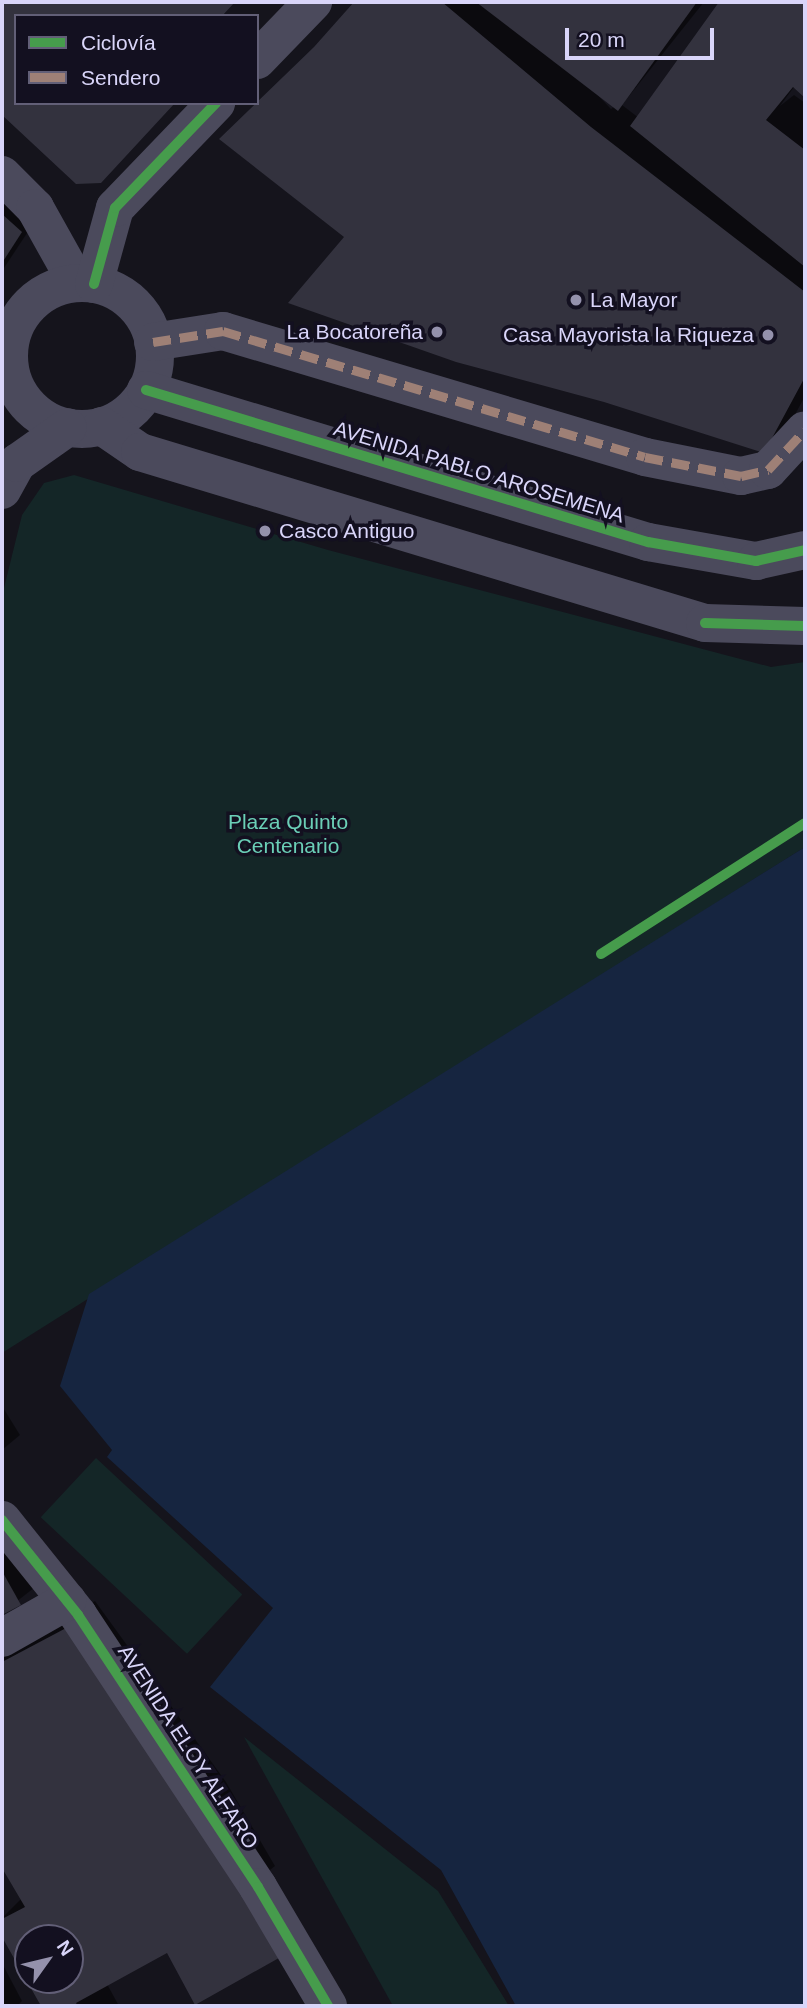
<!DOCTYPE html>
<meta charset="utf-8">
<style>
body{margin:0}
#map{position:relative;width:807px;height:2008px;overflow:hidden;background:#15141c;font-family:Arial,sans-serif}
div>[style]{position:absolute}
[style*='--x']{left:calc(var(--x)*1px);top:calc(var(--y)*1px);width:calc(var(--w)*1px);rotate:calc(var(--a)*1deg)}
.green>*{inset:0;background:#142627;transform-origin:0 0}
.water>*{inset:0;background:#162540}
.shadow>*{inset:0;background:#0007}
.building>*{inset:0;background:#33323e}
.minor>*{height:38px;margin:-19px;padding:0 19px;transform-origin:19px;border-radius:19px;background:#4b4a5c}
.minor>.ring{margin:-19px;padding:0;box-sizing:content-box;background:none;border:38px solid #4b4a5c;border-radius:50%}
.quiet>*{height:9px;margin-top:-4.5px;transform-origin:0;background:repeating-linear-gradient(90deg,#9e8076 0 18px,transparent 0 27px)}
.cycleway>*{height:10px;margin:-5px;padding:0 5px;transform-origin:5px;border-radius:5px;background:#469c4c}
.dots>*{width:19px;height:19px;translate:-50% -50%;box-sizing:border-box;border:4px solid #131020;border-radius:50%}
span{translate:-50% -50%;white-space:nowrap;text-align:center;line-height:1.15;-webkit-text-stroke:7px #131020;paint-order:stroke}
.poi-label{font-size:21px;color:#d9d5f9}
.left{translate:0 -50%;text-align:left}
.right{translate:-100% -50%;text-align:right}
.street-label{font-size:21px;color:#d9d5f9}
.park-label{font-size:21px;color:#6bcfb7}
.frame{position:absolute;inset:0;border:4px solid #d9d5f9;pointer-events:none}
.legend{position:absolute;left:14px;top:14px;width:245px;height:91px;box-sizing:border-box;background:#131020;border:2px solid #625f77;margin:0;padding:9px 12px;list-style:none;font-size:21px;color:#d9d5f9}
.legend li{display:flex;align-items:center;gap:14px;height:35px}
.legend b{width:35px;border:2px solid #625f77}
.north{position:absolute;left:14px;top:1924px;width:70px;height:70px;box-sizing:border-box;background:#131020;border:2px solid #625f77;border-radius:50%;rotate:56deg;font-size:19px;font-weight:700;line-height:28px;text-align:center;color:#d9d5f9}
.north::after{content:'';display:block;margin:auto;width:24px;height:32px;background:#9491ac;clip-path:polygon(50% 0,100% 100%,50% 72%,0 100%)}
.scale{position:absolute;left:565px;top:28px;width:149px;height:32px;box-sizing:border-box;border:4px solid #d9d5f9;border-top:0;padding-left:9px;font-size:21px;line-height:24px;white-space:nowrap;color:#d9d5f9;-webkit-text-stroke:5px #131020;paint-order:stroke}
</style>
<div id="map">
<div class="green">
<i style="clip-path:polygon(74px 475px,328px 550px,771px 667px,805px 662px,805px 847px,2px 1353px,2px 596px,22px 515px,44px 483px)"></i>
<i style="left:96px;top:1458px;width:200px;height:81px;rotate:43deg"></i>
<i style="clip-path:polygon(244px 1737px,438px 1891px,509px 2006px,393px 2006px)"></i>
</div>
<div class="water">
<i style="clip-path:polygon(805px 847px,805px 2006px,516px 2006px,441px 1870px,210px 1687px,273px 1608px,107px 1457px,112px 1450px,60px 1386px,89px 1294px)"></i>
</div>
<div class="shadow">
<i style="clip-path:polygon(2px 2px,233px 2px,219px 16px,16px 16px,16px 103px,76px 183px,2px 113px)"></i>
<i style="clip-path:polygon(evenodd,356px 2px,704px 2px,622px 105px,639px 118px,720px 2px,805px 2px,805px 96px,794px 87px,780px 106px,794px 95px,805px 103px,805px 396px,790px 424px,763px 451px,677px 422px,346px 236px,320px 43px,356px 2px,590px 87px,615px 106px,611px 109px,590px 87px)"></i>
<i style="clip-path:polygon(2px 176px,41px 212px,2px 271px)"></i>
<i style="clip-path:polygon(2px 1406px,20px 1435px,2px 1450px)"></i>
<i style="clip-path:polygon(2px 1517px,39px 1584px,2px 1613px)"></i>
<i style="clip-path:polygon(95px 1601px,226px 1782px,275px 1866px,168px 1951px,107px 1984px,119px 2006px,43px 2006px,28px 1980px,70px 1980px,70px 1938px,28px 1938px,28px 1980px,2px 1934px,2px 1918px,22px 1898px,2px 1864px,2px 1652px)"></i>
<i style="clip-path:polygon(2px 1963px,22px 2001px,17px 2006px,2px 2006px)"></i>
</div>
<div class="building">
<i style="clip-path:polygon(2px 2px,235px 2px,222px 16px,16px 16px,16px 103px,175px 103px,101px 183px,76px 184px,2px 115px)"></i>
<i style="clip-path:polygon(354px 2px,442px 2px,591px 127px,805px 292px,805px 377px,764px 453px,604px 402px,456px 362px,288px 303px,344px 237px,219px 139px,314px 47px)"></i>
<i style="clip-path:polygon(476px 2px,697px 2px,618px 111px)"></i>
<i style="clip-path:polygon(719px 2px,805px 2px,805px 98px,793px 87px,766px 120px,805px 150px,805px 267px,630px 126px)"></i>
<i style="clip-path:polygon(2px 214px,22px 232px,2px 263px)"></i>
<i style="clip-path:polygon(2px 1571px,21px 1605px,2px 1615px)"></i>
<i style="clip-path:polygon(evenodd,68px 1627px,286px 1954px,195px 2005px,167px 1953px,76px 2003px,78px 2006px,41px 2006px,2px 1937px,2px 1919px,25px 1907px,2px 1868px,2px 1662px,68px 1627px,28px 1938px,70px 1938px,70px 1980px,28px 1980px,28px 1938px)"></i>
</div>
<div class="minor">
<i style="--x:257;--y:60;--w:81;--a:-46"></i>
<i style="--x:2;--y:175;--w:47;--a:45"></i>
<i style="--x:35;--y:208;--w:86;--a:60.8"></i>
<i class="ring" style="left:9px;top:283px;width:108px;height:108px"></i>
<i style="--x:94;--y:284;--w:79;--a:-74.6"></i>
<i style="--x:115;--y:208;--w:146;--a:-46.1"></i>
<i style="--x:153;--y:342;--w:71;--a:-8.9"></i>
<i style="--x:223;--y:331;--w:440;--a:16.6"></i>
<i style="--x:645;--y:457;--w:98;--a:11.2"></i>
<i style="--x:741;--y:476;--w:28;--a:-13"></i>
<i style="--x:768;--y:470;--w:54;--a:-47.2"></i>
<i style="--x:146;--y:390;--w:525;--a:16.85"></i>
<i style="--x:648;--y:542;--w:110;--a:10"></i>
<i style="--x:756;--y:561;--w:50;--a:-12.7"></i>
<i style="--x:102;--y:426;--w:46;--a:34.4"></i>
<i style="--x:140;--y:452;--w:590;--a:16.84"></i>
<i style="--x:705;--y:623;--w:100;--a:1.7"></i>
<i style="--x:2;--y:490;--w:31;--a:-61"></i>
<i style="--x:17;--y:463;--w:62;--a:-35.2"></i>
<i style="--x:2;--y:1520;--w:122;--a:51.3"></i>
<i style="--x:78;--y:1615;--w:326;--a:56.5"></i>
<i style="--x:258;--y:1887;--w:138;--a:59.5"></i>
<i style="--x:2;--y:1638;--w:75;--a:-29.6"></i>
</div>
<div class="quiet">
<i style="--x:153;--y:342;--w:71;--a:-8.9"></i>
<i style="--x:223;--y:331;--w:440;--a:16.6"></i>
<i style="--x:645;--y:457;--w:98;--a:11.2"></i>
<i style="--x:741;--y:476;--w:28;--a:-13"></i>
<i style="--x:768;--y:470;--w:54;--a:-47.2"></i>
</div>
<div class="cycleway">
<i style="--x:94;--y:284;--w:79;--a:-74.6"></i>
<i style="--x:115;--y:208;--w:146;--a:-46.1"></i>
<i style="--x:146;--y:390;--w:525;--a:16.85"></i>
<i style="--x:648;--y:542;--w:110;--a:10"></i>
<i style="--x:756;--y:561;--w:50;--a:-12.7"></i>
<i style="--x:705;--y:623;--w:100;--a:1.7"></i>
<i style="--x:601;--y:954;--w:242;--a:-32.7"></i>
<i style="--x:2;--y:1520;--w:122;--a:51.3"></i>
<i style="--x:78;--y:1615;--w:326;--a:56.5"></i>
<i style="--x:258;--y:1887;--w:138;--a:59.5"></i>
</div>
<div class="dots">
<i style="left:576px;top:300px;background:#9491ac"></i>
<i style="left:437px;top:332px;background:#9491ac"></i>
<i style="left:768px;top:335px;background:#9491ac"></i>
<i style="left:265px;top:531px;background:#9491ac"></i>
</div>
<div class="poi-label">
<span class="left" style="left:590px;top:300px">La Mayor</span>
<span class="right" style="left:423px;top:332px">La Bocatoreña</span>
<span class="right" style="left:754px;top:335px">Casa Mayorista la Riqueza</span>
<span class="left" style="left:279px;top:531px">Casco Antiguo</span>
</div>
<div class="street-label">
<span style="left:479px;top:472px;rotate:17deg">AVENIDA PABLO AROSEMENA</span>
<span style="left:188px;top:1747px;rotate:57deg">AVENIDA ELOY ALFARO</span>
</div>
<div class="park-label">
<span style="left:288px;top:834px">Plaza Quinto<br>Centenario</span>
</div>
<div class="frame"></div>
<ul class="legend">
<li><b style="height:9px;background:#469c4c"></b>Ciclovía</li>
<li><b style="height:9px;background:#9e8076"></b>Sendero</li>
</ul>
<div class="north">N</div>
<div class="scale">20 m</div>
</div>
